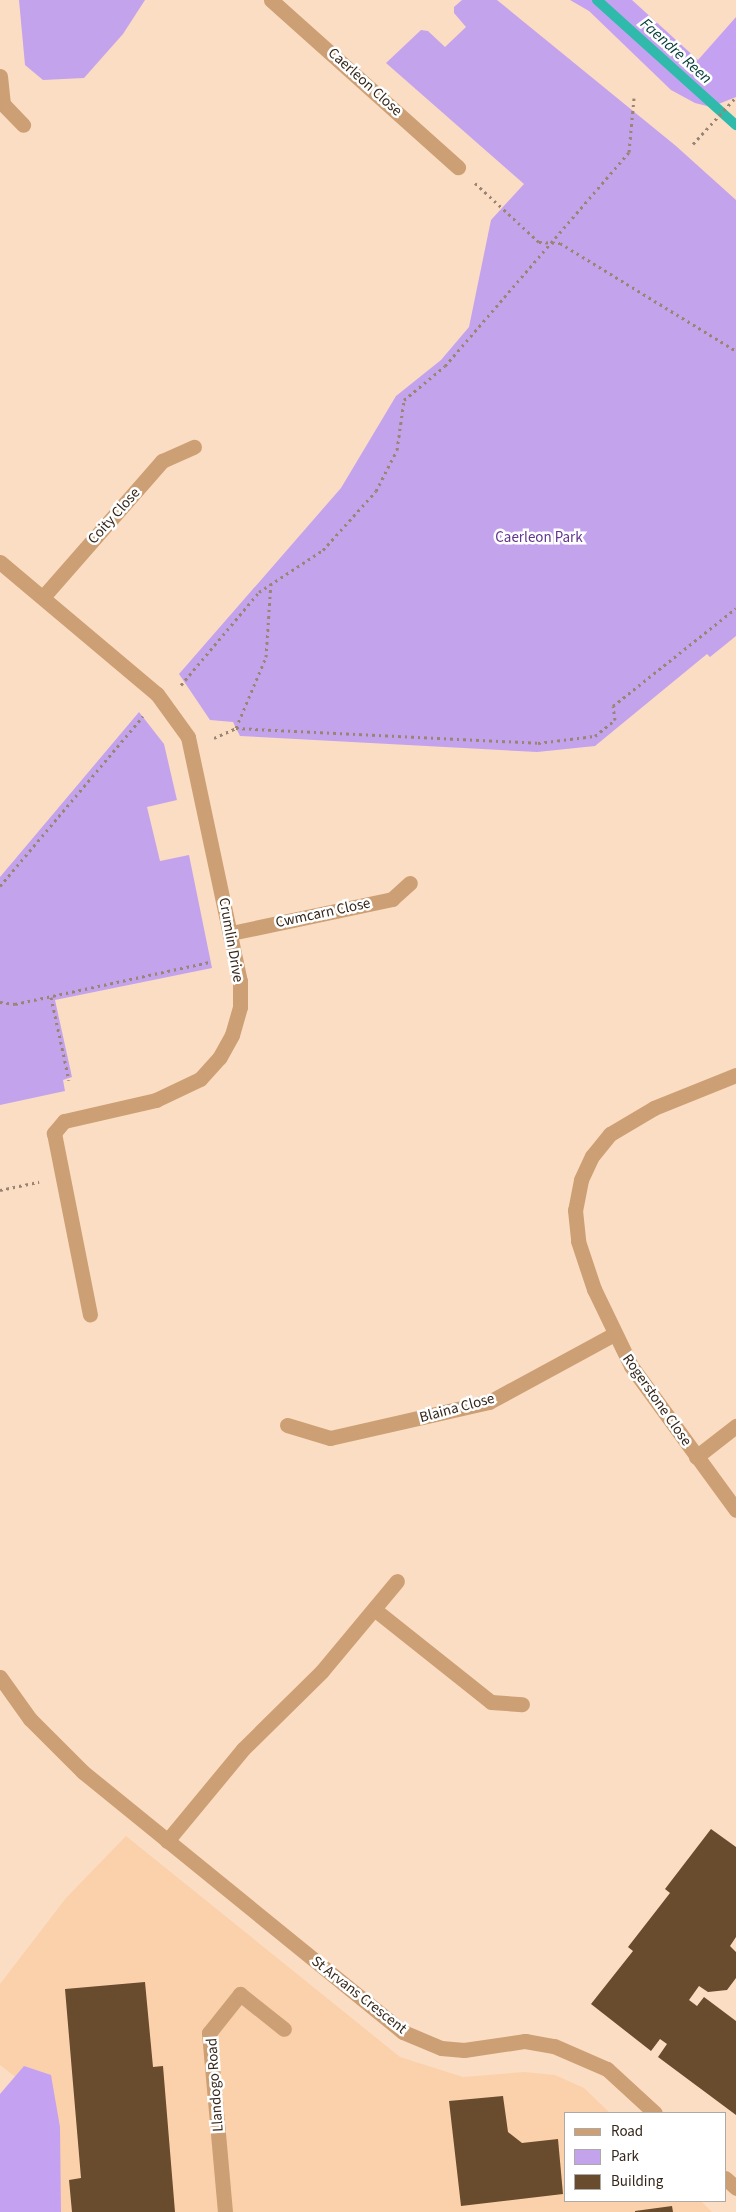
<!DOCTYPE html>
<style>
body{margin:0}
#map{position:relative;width:736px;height:2212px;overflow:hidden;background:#faddc3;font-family:"Source Sans 3",sans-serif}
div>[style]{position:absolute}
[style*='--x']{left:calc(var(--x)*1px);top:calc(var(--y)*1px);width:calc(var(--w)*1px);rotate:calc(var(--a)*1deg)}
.built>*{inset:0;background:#fbd1ab}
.green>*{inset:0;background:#c4a3ed}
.forest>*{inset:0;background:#c5a2f1}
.stream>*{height:10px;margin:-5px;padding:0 5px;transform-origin:5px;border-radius:5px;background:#30baab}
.building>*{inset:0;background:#694b2e}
.path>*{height:3px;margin-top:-1.5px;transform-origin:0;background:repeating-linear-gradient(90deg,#9b8572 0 2.5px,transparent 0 6.5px)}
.minor>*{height:15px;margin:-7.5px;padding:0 7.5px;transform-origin:7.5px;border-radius:7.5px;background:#cc9f74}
span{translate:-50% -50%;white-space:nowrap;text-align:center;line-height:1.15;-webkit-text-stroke:5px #fff;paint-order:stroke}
.street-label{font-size:15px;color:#35271b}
.park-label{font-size:15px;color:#61338e}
.water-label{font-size:16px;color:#003c36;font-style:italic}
.legend{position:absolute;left:564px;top:2112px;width:162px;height:90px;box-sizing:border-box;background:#fff;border:1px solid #aea9a4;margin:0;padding:6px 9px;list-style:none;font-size:15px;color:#35271b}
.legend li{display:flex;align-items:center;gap:10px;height:25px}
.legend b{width:25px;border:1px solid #aea9a4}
</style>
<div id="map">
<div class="built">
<i style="clip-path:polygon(126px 1836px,400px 2057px,463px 2077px,524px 2072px,555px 2075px,584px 2088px,610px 2113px,565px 2113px,565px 2201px,701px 2201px,712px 2212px,35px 2212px,31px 2089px,0 2065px,0 1984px,66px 1898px)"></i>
</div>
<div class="green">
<i style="clip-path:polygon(19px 0,145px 0,123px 34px,84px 78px,43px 80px,25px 65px)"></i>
<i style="clip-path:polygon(462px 0,497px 0,676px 146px,736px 200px,736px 636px,710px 657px,707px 654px,595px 746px,537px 752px,240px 736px,233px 722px,210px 720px,179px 674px,341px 488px,396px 396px,441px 360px,469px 327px,491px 220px,524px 184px,386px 63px,421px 30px,428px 31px,445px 47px,466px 27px,454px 13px,454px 7px)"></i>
<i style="clip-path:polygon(139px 712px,164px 744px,177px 800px,147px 807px,160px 861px,189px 855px,212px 968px,55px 1000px,72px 1077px,63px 1080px,65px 1091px,0 1105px,0 877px)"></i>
</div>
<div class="forest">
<i style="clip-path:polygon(570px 0,632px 0,698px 60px,736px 17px,736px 97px,711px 107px,695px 103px,671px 90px,589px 11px)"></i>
<i style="clip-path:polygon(24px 2066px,51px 2075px,60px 2127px,61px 2212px,0 2212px,0 2094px)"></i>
</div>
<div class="stream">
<i style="--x:597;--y:0;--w:187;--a:42"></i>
</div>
<div class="building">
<i style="clip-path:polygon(711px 1829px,736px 1847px,736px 1937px,730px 1946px,736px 1952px,736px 1978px,727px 1990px,708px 1992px,699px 1986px,689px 2000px,697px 2006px,704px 1997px,736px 2021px,736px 2115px,658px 2057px,667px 2044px,660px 2039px,651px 2051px,591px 2004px,633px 1951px,628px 1947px,670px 1893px,665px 1889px)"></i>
<i style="clip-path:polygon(145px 1982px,153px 2067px,163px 2066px,175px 2212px,72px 2212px,69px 2180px,81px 2178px,65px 1989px)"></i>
<i style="clip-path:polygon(503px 2096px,508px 2132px,522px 2143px,558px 2139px,563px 2194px,461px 2206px,449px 2101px)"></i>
<i style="clip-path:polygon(672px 2206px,673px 2212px,635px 2212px,635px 2211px)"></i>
</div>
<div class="path">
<i style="--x:693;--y:144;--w:64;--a:-47.5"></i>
<i style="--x:475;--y:183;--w:87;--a:42.7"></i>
<i style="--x:539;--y:242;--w:21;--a:3"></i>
<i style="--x:560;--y:243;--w:206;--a:31.5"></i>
<i style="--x:181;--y:685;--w:121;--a:-50"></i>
<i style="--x:259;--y:592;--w:77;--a:-33.3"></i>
<i style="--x:323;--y:550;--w:79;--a:-48.1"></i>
<i style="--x:376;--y:491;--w:46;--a:-62.9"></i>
<i style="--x:397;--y:450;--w:50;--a:-82"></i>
<i style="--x:404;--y:400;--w:53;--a:-39.7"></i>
<i style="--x:445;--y:366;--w:282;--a:-49.3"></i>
<i style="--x:629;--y:152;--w:54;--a:-84.7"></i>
<i style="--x:236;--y:728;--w:77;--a:-67.1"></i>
<i style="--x:266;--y:657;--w:75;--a:-86.2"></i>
<i style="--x:214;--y:738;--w:24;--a:-24"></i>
<i style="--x:236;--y:728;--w:302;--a:2.8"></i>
<i style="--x:538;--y:743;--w:57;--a:-7"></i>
<i style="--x:595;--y:736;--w:26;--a:-39"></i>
<i style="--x:615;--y:720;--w:14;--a:-98"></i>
<i style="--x:613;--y:706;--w:157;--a:-38.5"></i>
<i style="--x:0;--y:886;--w:222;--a:-49.9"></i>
<i style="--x:51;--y:997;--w:85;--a:77.8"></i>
<i style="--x:0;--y:1002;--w:15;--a:8"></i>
<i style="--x:15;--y:1004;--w:199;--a:-12.2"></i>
<i style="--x:0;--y:1190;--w:40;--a:-12"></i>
</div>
<div class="minor">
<i style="--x:271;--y:0;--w:251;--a:41.8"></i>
<i style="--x:0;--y:76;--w:28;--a:84"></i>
<i style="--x:3;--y:104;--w:29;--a:46"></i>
<i style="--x:0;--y:562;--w:205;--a:40.1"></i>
<i style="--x:157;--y:694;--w:53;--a:54.2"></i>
<i style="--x:188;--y:737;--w:249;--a:78"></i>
<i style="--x:240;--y:981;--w:26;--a:90"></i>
<i style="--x:240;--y:1007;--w:29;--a:106"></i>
<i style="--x:232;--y:1035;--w:26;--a:119"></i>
<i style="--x:219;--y:1058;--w:28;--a:132"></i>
<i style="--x:200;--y:1079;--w:49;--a:154.5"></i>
<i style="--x:156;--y:1100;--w:94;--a:167.1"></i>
<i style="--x:64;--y:1121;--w:16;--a:130"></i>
<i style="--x:54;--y:1133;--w:185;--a:78.8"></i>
<i style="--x:43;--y:597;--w:181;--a:-48.8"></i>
<i style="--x:162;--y:461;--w:35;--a:-24"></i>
<i style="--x:231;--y:933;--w:165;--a:-11.9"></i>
<i style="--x:392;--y:899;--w:24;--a:-42"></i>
<i style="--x:736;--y:1075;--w:88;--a:158.1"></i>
<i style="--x:654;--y:1108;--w:51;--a:149.4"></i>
<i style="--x:610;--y:1134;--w:28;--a:129"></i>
<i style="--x:592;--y:1156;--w:26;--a:115"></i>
<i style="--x:581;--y:1180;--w:31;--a:101"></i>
<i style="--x:575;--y:1210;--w:31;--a:84"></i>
<i style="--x:578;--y:1241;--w:51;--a:71.6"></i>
<i style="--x:594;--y:1289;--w:85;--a:64.3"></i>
<i style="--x:631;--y:1366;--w:178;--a:53.9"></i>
<i style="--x:287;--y:1425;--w:45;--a:16.8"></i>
<i style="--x:330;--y:1438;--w:163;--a:-12.8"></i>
<i style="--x:489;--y:1402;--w:142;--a:-28.5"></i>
<i style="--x:696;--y:1457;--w:51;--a:-37.8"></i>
<i style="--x:374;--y:1609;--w:149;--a:38.5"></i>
<i style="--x:491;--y:1702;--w:31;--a:4"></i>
<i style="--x:0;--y:1677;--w:52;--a:54.5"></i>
<i style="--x:30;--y:1719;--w:75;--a:45"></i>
<i style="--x:83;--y:1772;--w:412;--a:39.1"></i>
<i style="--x:403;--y:2032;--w:41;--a:22.8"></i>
<i style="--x:441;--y:2048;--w:23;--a:5"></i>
<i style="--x:464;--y:2050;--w:62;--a:-8.4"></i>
<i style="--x:525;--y:2041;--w:29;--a:10"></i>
<i style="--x:554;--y:2046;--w:58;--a:23.5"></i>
<i style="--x:607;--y:2069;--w:65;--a:42.5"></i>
<i style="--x:167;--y:1841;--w:119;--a:-50.4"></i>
<i style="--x:243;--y:1749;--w:111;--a:-44.6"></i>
<i style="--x:322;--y:1671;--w:117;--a:-50.2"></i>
<i style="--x:725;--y:2178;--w:15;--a:42"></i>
<i style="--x:225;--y:2212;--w:180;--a:-95.1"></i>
<i style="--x:209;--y:2033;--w:50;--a:-51.5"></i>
<i style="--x:240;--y:1994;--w:56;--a:38.5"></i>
</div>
<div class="street-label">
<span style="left:365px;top:82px;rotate:42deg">Caerleon Close</span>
<span style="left:114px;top:516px;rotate:-48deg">Coity Close</span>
<span style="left:323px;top:913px;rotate:-12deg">Cwmcarn Close</span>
<span style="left:231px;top:940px;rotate:80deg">Crumlin Drive</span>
<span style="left:657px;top:1400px;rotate:55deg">Rogerstone Close</span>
<span style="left:457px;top:1408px;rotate:-15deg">Blaina Close</span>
<span style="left:359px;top:1995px;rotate:38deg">St Arvans Crescent</span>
<span style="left:215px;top:2085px;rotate:-94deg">Llandogo Road</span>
</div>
<div class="park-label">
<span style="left:539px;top:538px">Caerleon Park</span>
</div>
<div class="water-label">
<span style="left:676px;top:51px;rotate:42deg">Faendre Reen</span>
</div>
<ul class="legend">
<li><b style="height:6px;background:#cc9f74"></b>Road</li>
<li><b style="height:14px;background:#c4a3ed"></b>Park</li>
<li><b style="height:14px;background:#694b2e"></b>Building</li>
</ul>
</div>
